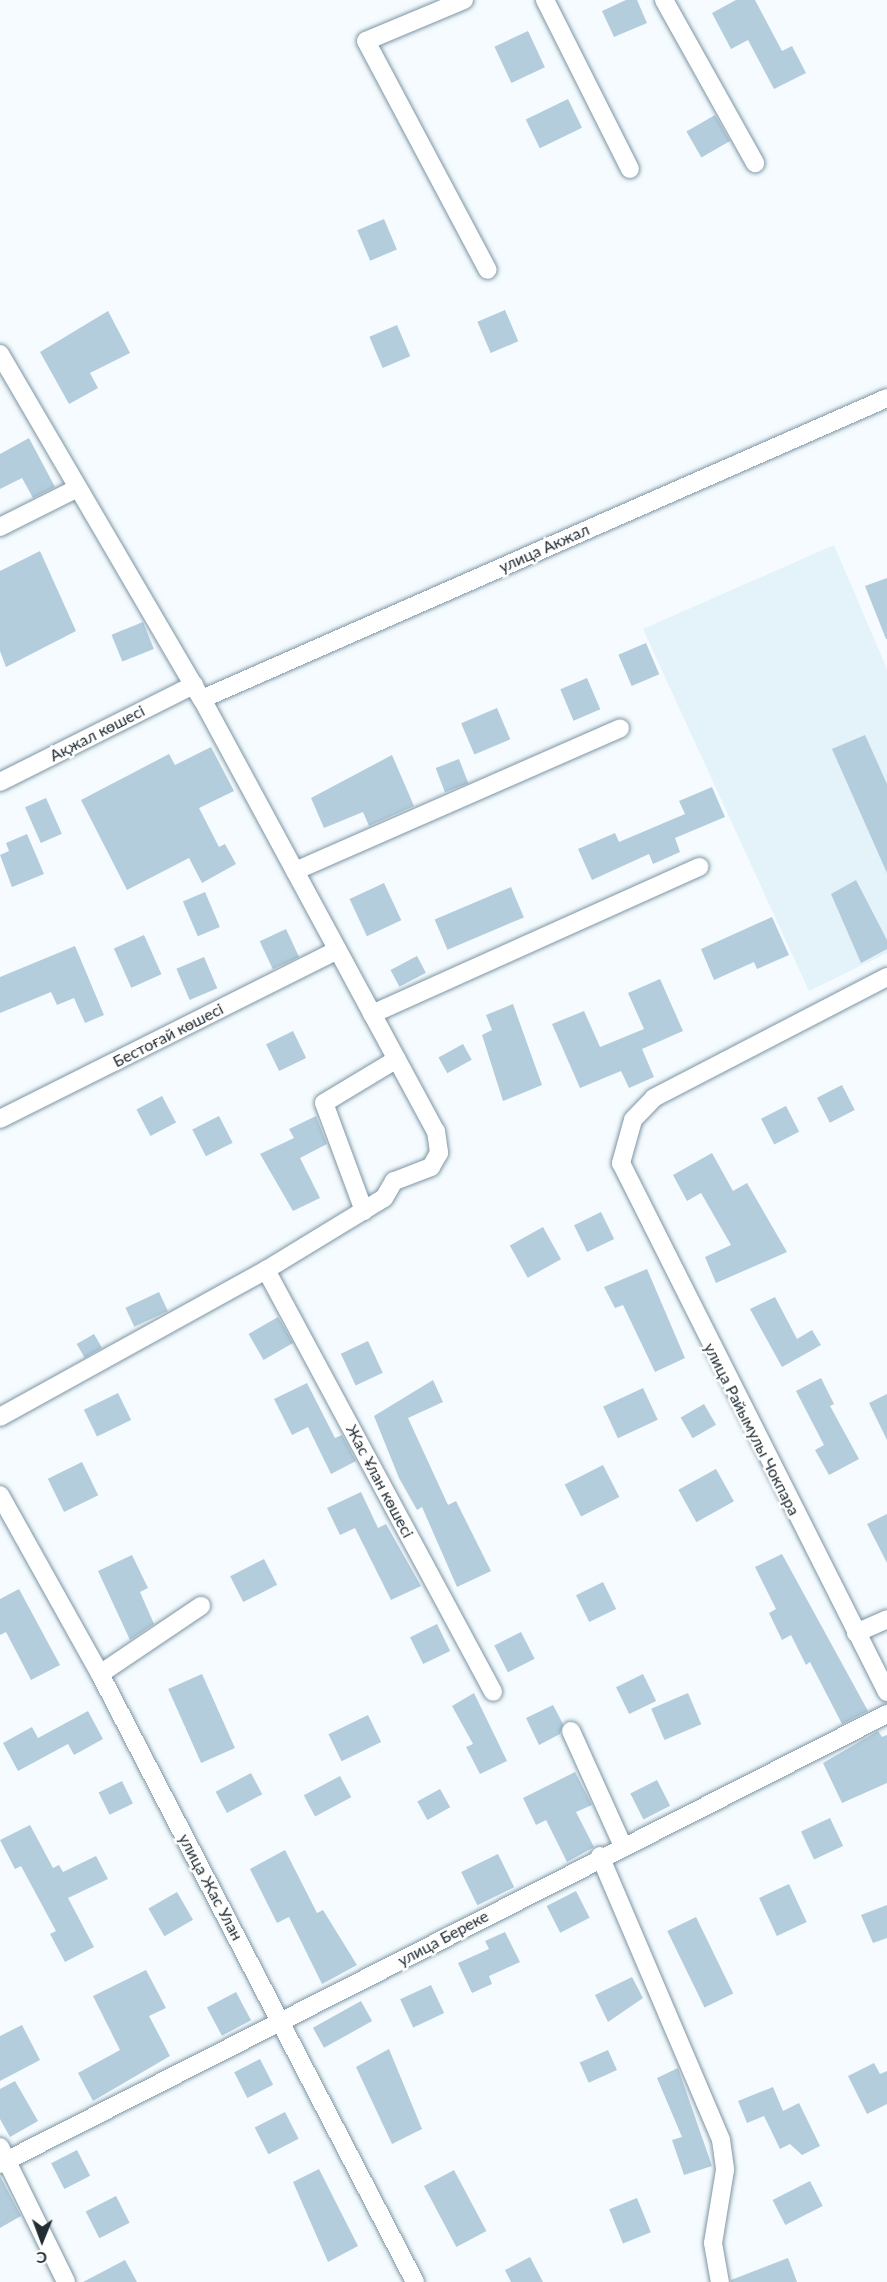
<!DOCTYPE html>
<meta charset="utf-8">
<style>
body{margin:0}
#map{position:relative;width:887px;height:2282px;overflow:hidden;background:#f5fbfe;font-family:Lato,sans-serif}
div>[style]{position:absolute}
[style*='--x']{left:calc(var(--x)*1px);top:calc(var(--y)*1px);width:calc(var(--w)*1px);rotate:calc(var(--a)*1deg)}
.built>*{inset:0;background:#e4f2fa}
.building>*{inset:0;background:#b3cddd;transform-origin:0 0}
.roads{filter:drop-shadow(0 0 2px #7c95a4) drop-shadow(0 0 2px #7c95a4)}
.street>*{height:18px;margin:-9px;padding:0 9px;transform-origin:9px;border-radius:9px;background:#fff}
span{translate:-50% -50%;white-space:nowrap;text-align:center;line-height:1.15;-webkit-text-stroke:5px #fff;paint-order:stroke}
.street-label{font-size:16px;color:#232e34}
.north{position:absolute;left:12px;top:2210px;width:60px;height:60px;-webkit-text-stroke:4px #fff;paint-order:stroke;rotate:181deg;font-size:16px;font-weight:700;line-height:24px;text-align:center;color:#232e34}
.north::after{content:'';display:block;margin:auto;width:21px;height:27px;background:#232e34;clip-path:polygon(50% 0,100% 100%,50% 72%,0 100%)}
</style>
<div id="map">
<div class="built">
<i style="clip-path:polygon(834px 545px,887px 669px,887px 953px,809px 991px,643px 629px)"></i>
</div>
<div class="building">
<i style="clip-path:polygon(626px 0,637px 0,647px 23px,614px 37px,602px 11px)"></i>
<i style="clip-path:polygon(736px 0,755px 0,782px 51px,792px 46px,806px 73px,774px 89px,748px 40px,731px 49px,712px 13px)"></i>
<i style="left:528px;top:31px;width:40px;height:37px;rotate:65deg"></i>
<i style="left:568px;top:99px;width:32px;height:47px;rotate:64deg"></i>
<i style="left:715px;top:115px;width:30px;height:33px;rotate:60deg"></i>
<i style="left:384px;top:219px;width:33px;height:29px;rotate:67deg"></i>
<i style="left:505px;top:310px;width:34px;height:30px;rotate:67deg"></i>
<i style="clip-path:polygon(108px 311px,130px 353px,90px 373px,98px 388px,69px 404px,40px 352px)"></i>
<i style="left:397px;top:325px;width:34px;height:30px;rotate:67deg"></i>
<i style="clip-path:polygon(29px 438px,55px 487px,33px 498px,22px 478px,0 489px,0 454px)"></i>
<i style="clip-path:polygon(40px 551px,76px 631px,6px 667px,0 651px,0 571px)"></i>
<i style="clip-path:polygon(887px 578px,887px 639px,886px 639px,865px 586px)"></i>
<i style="left:143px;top:622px;width:29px;height:34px;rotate:68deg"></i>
<i style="left:646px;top:643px;width:34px;height:30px;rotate:67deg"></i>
<i style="left:587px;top:678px;width:34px;height:29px;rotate:67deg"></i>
<i style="left:497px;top:708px;width:34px;height:39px;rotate:67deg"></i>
<i style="clip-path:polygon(865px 735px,887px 784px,887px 873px,832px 749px)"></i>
<i style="clip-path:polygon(211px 747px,234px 791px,199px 808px,219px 847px,225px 844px,236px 864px,202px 883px,189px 858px,127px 890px,81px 800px,169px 754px,175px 765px)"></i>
<i style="clip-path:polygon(392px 755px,414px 806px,369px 826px,363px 812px,324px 828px,311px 798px)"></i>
<i style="left:459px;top:759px;width:26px;height:25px;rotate:69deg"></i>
<i style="clip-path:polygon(712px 787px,725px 817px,675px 838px,680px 852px,653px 864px,649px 854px,592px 880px,578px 849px,615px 833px,619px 842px,685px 814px,679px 801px)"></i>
<i style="left:46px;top:798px;width:39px;height:23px;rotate:66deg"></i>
<i style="clip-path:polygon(27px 834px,44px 874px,12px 887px,0 855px,9px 851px,6px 843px)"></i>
<i style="clip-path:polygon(856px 880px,887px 940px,887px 949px,861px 963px,831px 894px)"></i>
<i style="left:384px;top:883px;width:41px;height:38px;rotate:65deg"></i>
<i style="left:511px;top:887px;width:33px;height:83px;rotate:67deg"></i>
<i style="left:205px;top:892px;width:38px;height:24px;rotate:67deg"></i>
<i style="clip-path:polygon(772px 917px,789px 955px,757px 969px,754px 962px,714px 980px,701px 949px)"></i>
<i style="left:286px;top:929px;width:31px;height:29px;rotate:65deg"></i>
<i style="left:144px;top:935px;width:43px;height:33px;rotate:66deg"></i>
<i style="clip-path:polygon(75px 946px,104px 1015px,85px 1023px,74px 998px,57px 1005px,51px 992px,0 1013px,0 977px)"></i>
<i style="left:417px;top:956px;width:19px;height:30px;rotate:62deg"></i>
<i style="left:204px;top:957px;width:34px;height:30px;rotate:67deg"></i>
<i style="clip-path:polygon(660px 979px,683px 1031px,642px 1049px,654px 1077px,629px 1088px,621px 1071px,580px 1088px,552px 1024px,584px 1011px,600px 1047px,644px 1029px,628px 993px)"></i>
<i style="clip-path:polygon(513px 1004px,542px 1085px,503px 1101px,482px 1035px,492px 1030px,486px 1015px)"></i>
<i style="left:293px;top:1031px;width:30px;height:30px;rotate:64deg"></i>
<i style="left:463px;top:1044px;width:18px;height:28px;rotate:61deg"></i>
<i style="left:842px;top:1085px;width:28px;height:28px;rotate:63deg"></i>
<i style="left:162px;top:1096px;width:30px;height:29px;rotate:62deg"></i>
<i style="left:786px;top:1106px;width:29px;height:28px;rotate:63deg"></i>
<i style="left:219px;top:1116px;width:30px;height:30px;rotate:63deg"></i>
<i style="clip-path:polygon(316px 1116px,327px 1144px,300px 1158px,320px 1198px,293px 1211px,260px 1154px,294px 1138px,289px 1129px)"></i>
<i style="clip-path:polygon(712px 1153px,733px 1191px,747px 1183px,787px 1252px,716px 1283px,705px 1257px,731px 1245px,701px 1193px,687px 1201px,673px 1175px)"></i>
<i style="left:601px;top:1212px;width:30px;height:30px;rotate:64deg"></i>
<i style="left:543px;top:1227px;width:37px;height:38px;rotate:61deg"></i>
<i style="clip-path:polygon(647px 1269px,685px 1358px,655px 1372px,623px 1305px,615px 1308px,604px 1287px)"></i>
<i style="left:159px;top:1292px;width:21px;height:37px;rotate:65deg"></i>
<i style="clip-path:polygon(775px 1297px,797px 1339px,812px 1330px,821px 1345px,782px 1367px,750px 1309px)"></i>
<i style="left:278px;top:1317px;width:30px;height:34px;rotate:60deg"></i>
<i style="left:94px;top:1334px;width:16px;height:20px;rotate:60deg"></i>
<i style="left:368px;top:1341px;width:35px;height:30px;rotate:65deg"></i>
<i style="clip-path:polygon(821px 1378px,834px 1404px,830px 1406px,859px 1459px,829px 1475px,815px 1450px,824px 1445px,796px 1391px)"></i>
<i style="clip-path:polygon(433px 1380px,443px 1402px,408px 1418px,448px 1505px,456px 1501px,491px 1571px,457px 1587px,422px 1507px,417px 1510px,399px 1478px,374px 1416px)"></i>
<i style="clip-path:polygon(307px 1383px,335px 1438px,342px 1435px,356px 1461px,331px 1474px,308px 1427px,292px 1435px,274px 1399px)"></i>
<i style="left:643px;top:1388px;width:35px;height:44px;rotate:65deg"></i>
<i style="left:118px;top:1393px;width:30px;height:38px;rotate:64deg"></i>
<i style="clip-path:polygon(887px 1394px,887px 1440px,869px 1403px)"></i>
<i style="left:704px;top:1404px;width:24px;height:27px;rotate:60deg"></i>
<i style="left:82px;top:1462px;width:37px;height:38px;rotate:64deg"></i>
<i style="left:603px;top:1465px;width:36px;height:43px;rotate:63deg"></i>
<i style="left:716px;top:1469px;width:37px;height:43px;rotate:61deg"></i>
<i style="clip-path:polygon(361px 1492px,378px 1528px,386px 1524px,421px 1586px,391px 1600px,355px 1528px,340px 1535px,327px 1508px)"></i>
<i style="clip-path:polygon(887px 1514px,887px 1563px,867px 1524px)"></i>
<i style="clip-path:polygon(782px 1554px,868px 1711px,842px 1724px,810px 1662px,806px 1665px,791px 1635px,782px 1640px,769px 1613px,776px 1609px,755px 1567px)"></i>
<i style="clip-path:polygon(132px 1555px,148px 1588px,140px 1592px,154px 1624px,130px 1640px,98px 1571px)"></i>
<i style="left:264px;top:1559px;width:29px;height:38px;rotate:63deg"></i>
<i style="left:603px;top:1582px;width:30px;height:30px;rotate:64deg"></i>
<i style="clip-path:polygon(19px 1589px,60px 1665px,31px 1680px,6px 1632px,0 1635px,0 1599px)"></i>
<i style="left:437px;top:1624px;width:30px;height:30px;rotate:64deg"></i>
<i style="left:521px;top:1632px;width:30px;height:30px;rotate:63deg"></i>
<i style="left:202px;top:1674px;width:81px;height:37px;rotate:66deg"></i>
<i style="left:643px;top:1674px;width:30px;height:30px;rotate:64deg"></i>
<i style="clip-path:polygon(474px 1693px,507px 1761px,480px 1774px,466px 1747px,473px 1744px,452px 1706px)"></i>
<i style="left:688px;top:1693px;width:34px;height:40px;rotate:67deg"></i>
<i style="clip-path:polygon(553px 1705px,563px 1724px,560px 1734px,539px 1745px,526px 1718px)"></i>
<i style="clip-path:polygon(88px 1711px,103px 1739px,74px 1755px,68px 1744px,18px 1771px,3px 1743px,32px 1727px,38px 1738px)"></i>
<i style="left:368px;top:1715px;width:30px;height:44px;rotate:64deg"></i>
<i style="clip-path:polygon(878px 1731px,882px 1737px,887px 1735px,887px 1783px,842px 1803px,823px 1763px)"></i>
<i style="clip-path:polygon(575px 1772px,592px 1805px,576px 1812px,594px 1847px,567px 1862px,546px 1820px,536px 1825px,523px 1798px)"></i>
<i style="left:251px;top:1773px;width:24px;height:40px;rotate:62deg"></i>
<i style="left:340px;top:1776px;width:24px;height:41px;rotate:62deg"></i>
<i style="left:657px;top:1780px;width:29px;height:30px;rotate:63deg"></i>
<i style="left:122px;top:1781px;width:25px;height:26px;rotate:64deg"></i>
<i style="left:440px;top:1789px;width:21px;height:26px;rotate:61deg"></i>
<i style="left:830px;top:1818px;width:31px;height:32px;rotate:65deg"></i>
<i style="clip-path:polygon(30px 1825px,53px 1868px,59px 1865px,63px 1872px,96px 1856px,108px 1879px,68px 1898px,94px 1947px,65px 1962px,50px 1934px,56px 1931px,21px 1866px,15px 1869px,0 1840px)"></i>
<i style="clip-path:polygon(285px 1850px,317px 1913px,323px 1910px,357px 1965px,322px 1984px,289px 1917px,277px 1923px,250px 1869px)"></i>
<i style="left:498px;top:1854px;width:37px;height:41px;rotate:64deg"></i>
<i style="left:789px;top:1884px;width:42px;height:33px;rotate:65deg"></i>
<i style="left:576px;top:1891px;width:30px;height:33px;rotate:63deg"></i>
<i style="left:177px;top:1892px;width:32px;height:33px;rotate:60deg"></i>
<i style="clip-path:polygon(887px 1905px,887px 1938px,873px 1943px,861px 1915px)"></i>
<i style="left:696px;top:1917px;width:85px;height:32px;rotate:64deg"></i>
<i style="clip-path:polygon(505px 1932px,520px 1962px,489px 1976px,492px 1984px,472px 1993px,458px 1963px,489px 1949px,485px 1941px)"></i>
<i style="clip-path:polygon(146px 1970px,166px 2008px,149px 2016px,170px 2056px,93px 2101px,78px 2073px,120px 2050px,93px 1996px)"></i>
<i style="clip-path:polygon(632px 1977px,643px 1998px,608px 2022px,595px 1995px)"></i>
<i style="left:431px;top:1985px;width:31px;height:34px;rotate:65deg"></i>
<i style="left:236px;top:1992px;width:32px;height:33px;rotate:62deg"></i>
<i style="left:361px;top:2001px;width:23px;height:55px;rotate:61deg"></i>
<i style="clip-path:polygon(22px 2025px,40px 2060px,0 2081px,0 2036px)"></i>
<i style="clip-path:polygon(389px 2049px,422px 2129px,392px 2144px,356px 2067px)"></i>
<i style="left:608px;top:2050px;width:22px;height:31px;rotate:66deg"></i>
<i style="left:260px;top:2059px;width:29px;height:29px;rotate:63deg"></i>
<i style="clip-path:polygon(874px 2063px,880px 2074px,887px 2071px,887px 2104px,867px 2114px,848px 2076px)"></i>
<i style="clip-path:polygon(678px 2068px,712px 2166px,684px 2175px,672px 2140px,682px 2137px,657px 2078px)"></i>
<i style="clip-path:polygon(15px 2081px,38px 2121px,10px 2137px,0 2119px,0 2089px)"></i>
<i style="clip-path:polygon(773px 2087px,783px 2111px,799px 2103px,820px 2146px,802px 2155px,790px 2144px,780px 2149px,764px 2116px,747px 2123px,738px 2101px)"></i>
<i style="left:285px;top:2112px;width:30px;height:34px;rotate:63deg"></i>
<i style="left:77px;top:2150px;width:29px;height:29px;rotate:63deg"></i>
<i style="clip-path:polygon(319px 2169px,358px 2246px,328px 2262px,293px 2182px)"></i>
<i style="left:454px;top:2170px;width:69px;height:34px;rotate:62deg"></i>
<i style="clip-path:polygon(0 2176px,21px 2216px,0 2228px)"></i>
<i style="left:810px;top:2181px;width:28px;height:42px;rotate:63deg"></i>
<i style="left:116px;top:2196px;width:30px;height:34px;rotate:63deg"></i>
<i style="left:637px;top:2198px;width:37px;height:30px;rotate:68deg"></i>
<i style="clip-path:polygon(530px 2257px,543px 2282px,511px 2282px,505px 2270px)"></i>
<i style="clip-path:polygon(788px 2258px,797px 2282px,731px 2282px,731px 2280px)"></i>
<i style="clip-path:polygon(125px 2260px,137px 2282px,83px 2282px)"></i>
</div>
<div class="roads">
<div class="street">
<i style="--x:464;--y:0;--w:106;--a:157.3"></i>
<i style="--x:366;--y:41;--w:259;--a:62"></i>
<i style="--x:545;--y:0;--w:189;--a:63.3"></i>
<i style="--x:664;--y:0;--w:187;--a:60.8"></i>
<i style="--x:0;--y:354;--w:400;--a:59.7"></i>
<i style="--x:202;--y:699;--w:491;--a:61.6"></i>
<i style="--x:436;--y:1131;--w:22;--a:82"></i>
<i style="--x:439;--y:1153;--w:16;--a:120"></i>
<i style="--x:431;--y:1167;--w:40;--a:159"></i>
<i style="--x:394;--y:1181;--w:20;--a:120"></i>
<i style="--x:384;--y:1198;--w:138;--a:148.6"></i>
<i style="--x:266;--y:1270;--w:304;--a:151.1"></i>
<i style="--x:0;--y:527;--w:87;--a:-26.6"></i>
<i style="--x:202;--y:699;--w:748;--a:-23.72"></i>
<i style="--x:0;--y:782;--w:217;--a:-26.6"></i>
<i style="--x:295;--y:871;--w:355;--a:-23.7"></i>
<i style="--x:887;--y:977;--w:263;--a:152.6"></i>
<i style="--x:654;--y:1098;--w:30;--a:134"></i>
<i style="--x:633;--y:1120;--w:45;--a:105.6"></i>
<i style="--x:621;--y:1163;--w:592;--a:63.31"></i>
<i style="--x:372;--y:1014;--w:359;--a:-24.2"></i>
<i style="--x:0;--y:1119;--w:376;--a:-26.6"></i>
<i style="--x:364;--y:1211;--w:115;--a:-110.3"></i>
<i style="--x:324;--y:1103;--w:85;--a:-31.1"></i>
<i style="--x:266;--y:1270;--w:479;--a:61.7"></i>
<i style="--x:0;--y:1495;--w:205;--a:60.8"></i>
<i style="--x:100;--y:1674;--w:685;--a:62.61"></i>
<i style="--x:856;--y:1633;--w:34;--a:-24"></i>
<i style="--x:100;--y:1674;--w:122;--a:-34"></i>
<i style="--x:571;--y:1731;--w:124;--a:65.7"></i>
<i style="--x:600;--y:1856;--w:309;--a:66.9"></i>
<i style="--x:721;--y:2140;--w:30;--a:82"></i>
<i style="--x:725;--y:2170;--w:74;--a:99.3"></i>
<i style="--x:713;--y:2243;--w:40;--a:80"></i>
<i style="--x:0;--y:2147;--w:150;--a:63.9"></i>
<i style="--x:0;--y:2164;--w:995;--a:-26.9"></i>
</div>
</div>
<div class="street-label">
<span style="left:544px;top:548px;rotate:-24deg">улица Акжал</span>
<span style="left:97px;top:733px;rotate:-27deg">Ақжал көшесі</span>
<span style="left:168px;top:1035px;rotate:-27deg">Бестоғай көшесі</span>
<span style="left:752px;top:1429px;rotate:63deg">улица Райымулы Чокпара</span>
<span style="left:380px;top:1481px;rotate:62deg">Жас Ұлан көшесі</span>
<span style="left:211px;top:1887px;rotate:62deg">улица Жас Улан</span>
<span style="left:443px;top:1938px;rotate:-28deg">улица Береке</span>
</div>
<div class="north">С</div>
</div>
